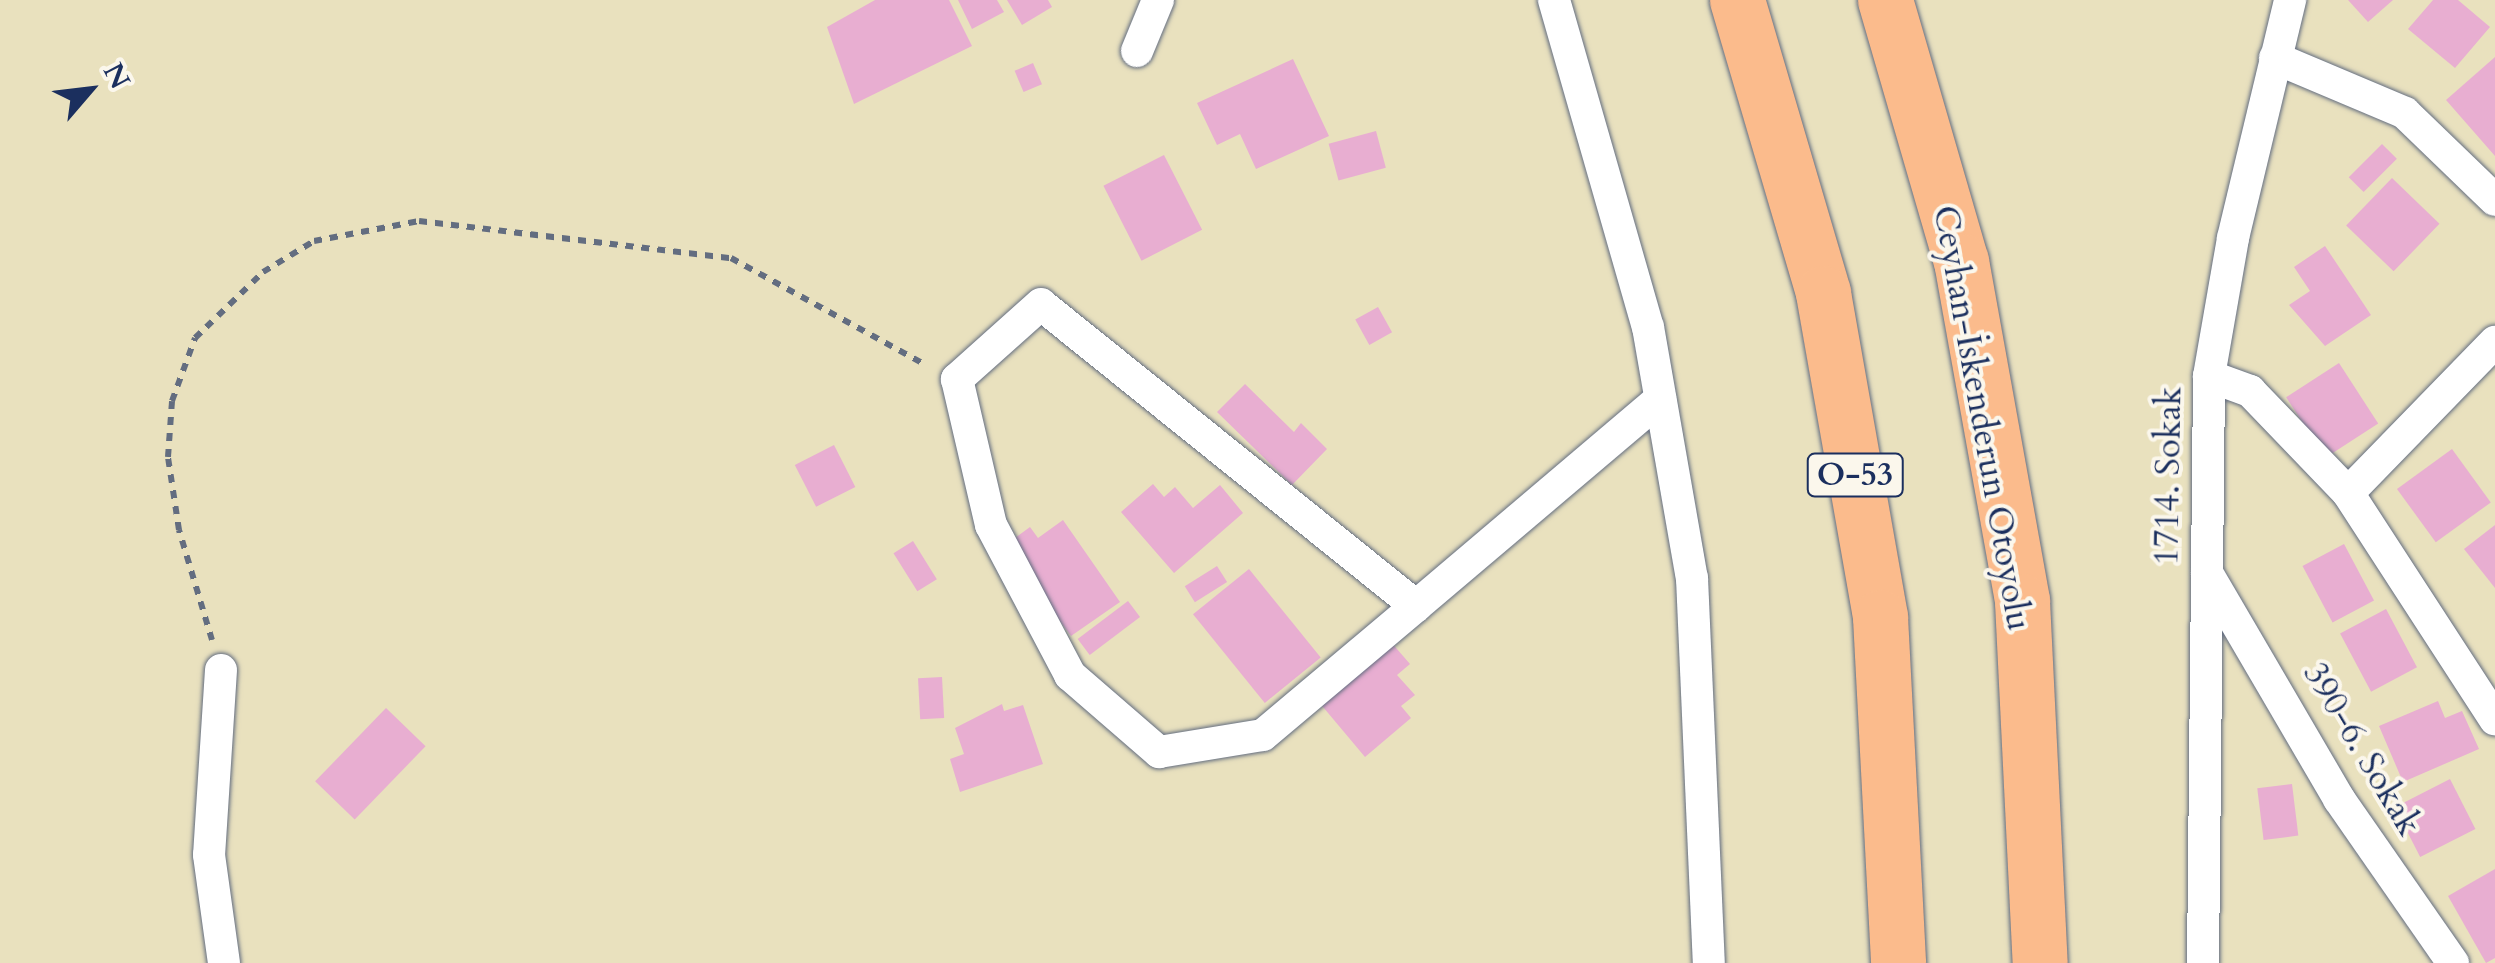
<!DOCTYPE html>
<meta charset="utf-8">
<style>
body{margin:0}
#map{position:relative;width:2495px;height:963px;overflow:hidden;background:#e9e1be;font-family:Cardo,serif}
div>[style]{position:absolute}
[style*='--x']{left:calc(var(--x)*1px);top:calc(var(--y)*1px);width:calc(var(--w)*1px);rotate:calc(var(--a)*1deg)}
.building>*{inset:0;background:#e8aed1;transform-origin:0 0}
.path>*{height:6px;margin-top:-3px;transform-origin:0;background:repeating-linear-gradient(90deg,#636d80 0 8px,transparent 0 16px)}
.roads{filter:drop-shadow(0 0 2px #636d80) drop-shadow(0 0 2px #636d80)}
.minor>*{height:32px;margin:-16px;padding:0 16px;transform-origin:16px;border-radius:16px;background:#fff}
.motorway>*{height:55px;margin:-27.5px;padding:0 27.5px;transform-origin:27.5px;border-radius:27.5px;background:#fbbb8c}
span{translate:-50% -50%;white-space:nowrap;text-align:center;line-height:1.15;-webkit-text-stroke:8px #fbf7ec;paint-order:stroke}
.shield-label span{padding:2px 8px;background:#fbf7ec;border:2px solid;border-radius:8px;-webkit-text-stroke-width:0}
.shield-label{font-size:32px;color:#1b2f5e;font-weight:700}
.street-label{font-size:35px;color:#1b2f5e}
.north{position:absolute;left:40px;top:40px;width:100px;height:100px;-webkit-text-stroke:8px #fbf7ec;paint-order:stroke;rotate:62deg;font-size:28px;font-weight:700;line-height:40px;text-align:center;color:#1b2f5e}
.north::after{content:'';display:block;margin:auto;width:35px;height:45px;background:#1b2f5e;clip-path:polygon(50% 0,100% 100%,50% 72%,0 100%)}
</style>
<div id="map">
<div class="building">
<i style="clip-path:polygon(875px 0,949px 0,972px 46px,854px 104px,827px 27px)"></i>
<i style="clip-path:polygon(958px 0,997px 0,1004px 12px,972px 29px)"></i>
<i style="clip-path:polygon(1007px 0,1048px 0,1052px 7px,1022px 25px)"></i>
<i style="clip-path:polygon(2348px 0,2393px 0,2368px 22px)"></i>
<i style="clip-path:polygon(2433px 0,2458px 0,2490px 27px,2455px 68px,2408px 29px)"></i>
<i style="clip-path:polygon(2495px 57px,2495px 156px,2446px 100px)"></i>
<i style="clip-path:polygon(1293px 59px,1329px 136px,1256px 169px,1240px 134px,1217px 145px,1197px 103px)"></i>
<i style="left:1033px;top:63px;width:23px;height:20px;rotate:67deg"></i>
<i style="left:1376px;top:131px;width:38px;height:49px;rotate:75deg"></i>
<i style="left:2382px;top:144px;width:21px;height:47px;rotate:45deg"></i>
<i style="left:1164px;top:155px;width:84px;height:68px;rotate:63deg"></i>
<i style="left:2392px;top:178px;width:66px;height:66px;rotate:44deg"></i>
<i style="clip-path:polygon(2325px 246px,2371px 315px,2325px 346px,2289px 305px,2310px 291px,2294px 267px)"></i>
<i style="left:1378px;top:307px;width:29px;height:26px;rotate:61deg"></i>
<i style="left:2339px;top:363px;width:72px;height:63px;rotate:57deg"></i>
<i style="clip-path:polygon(1245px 384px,1294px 432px,1301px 423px,1327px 449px,1292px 485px,1217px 412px)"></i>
<i style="left:834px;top:445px;width:47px;height:44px;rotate:63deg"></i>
<i style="left:2452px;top:449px;width:66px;height:68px;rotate:54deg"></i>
<i style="clip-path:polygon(1153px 484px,1164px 497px,1175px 487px,1193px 508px,1220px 485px,1243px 513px,1174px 573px,1121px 512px)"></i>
<i style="clip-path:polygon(1063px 520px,1120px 602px,1071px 636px,1004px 546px,1030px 527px,1038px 538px)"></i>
<i style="clip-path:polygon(2495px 525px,2495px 588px,2464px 549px)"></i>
<i style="left:913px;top:541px;width:45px;height:23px;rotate:58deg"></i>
<i style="left:2344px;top:544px;width:64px;height:47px;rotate:62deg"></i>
<i style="left:1217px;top:566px;width:19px;height:38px;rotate:58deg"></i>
<i style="left:1249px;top:569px;width:114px;height:72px;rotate:51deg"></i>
<i style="left:1128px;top:601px;width:20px;height:63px;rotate:53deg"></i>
<i style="left:2386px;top:609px;width:66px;height:52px;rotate:62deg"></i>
<i style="clip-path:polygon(1390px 641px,1410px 664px,1397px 675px,1415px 695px,1401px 706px,1411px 718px,1365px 757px,1318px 701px)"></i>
<i style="left:942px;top:677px;width:41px;height:24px;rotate:87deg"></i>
<i style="clip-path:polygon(2438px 701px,2445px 718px,2462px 711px,2479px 749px,2403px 782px,2379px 726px)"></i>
<i style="clip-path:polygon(1002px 704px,1004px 711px,1023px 705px,1043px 764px,960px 792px,950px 759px,964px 754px,955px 728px)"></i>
<i style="left:386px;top:708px;width:55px;height:102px;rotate:44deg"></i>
<i style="left:2450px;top:779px;width:56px;height:62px;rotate:63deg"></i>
<i style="left:2292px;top:784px;width:52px;height:35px;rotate:83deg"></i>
<i style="clip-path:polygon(2495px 869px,2495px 958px,2486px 963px,2448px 896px)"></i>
</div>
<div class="path">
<i style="--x:212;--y:640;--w:115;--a:-106.7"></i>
<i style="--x:179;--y:530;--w:74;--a:-98.6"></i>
<i style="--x:168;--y:457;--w:56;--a:-85.9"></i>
<i style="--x:172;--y:401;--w:67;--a:-69.9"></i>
<i style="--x:195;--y:338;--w:95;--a:-44.1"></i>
<i style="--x:263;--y:272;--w:60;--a:-31.3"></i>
<i style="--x:314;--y:241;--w:107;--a:-10.8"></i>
<i style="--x:419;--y:221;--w:314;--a:6.8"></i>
<i style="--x:731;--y:258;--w:220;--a:28.8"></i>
</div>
<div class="roads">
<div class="minor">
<i style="--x:1554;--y:0;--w:340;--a:74"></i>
<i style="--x:1648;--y:327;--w:255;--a:80.1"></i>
<i style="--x:1692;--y:578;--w:385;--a:87.5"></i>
<i style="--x:1137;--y:51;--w:55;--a:-67.6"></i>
<i style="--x:2275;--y:58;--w:141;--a:22.9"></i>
<i style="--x:2405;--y:113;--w:125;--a:44"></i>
<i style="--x:2209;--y:376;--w:44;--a:20.1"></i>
<i style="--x:2250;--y:391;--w:141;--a:46.1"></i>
<i style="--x:2348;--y:493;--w:270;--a:57"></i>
<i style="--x:2348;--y:493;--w:211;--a:-45.8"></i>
<i style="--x:2207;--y:573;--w:262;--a:59.7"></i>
<i style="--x:2339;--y:799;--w:200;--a:55.2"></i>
<i style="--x:1416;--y:606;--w:481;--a:-141.2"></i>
<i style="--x:1041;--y:304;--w:113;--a:138.2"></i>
<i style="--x:957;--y:379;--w:150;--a:76.9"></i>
<i style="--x:991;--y:525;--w:170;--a:62.2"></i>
<i style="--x:1070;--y:675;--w:118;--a:40.9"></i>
<i style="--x:1159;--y:752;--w:105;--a:-9.3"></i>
<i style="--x:1263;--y:735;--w:200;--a:-40.1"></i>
<i style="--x:1416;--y:606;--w:320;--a:-40.3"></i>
<i style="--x:221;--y:670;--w:185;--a:93.7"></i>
<i style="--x:209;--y:855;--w:109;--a:82.1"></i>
<i style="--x:2203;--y:963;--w:587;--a:-89.41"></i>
<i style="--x:2209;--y:376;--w:140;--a:-80.1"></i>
<i style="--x:2233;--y:238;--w:245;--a:-76.5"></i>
</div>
<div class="motorway">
<i style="--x:1737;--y:0;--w:305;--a:73.6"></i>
<i style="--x:1823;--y:293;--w:329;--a:80"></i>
<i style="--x:1880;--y:617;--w:346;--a:87"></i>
<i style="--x:1885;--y:0;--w:272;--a:73.8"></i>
<i style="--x:1961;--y:261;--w:345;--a:79.8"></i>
<i style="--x:2022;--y:601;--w:362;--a:87.2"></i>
</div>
</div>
<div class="shield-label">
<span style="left:1855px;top:475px">O-53</span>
</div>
<div class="street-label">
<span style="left:1982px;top:418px;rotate:80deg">Ceyhan-İskenderun Otoyolu</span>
<span style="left:2168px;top:476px;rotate:-89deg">1714. Sokak</span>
<span style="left:2362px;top:749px;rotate:59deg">390-6. Sokak</span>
</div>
<div class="north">N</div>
</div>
